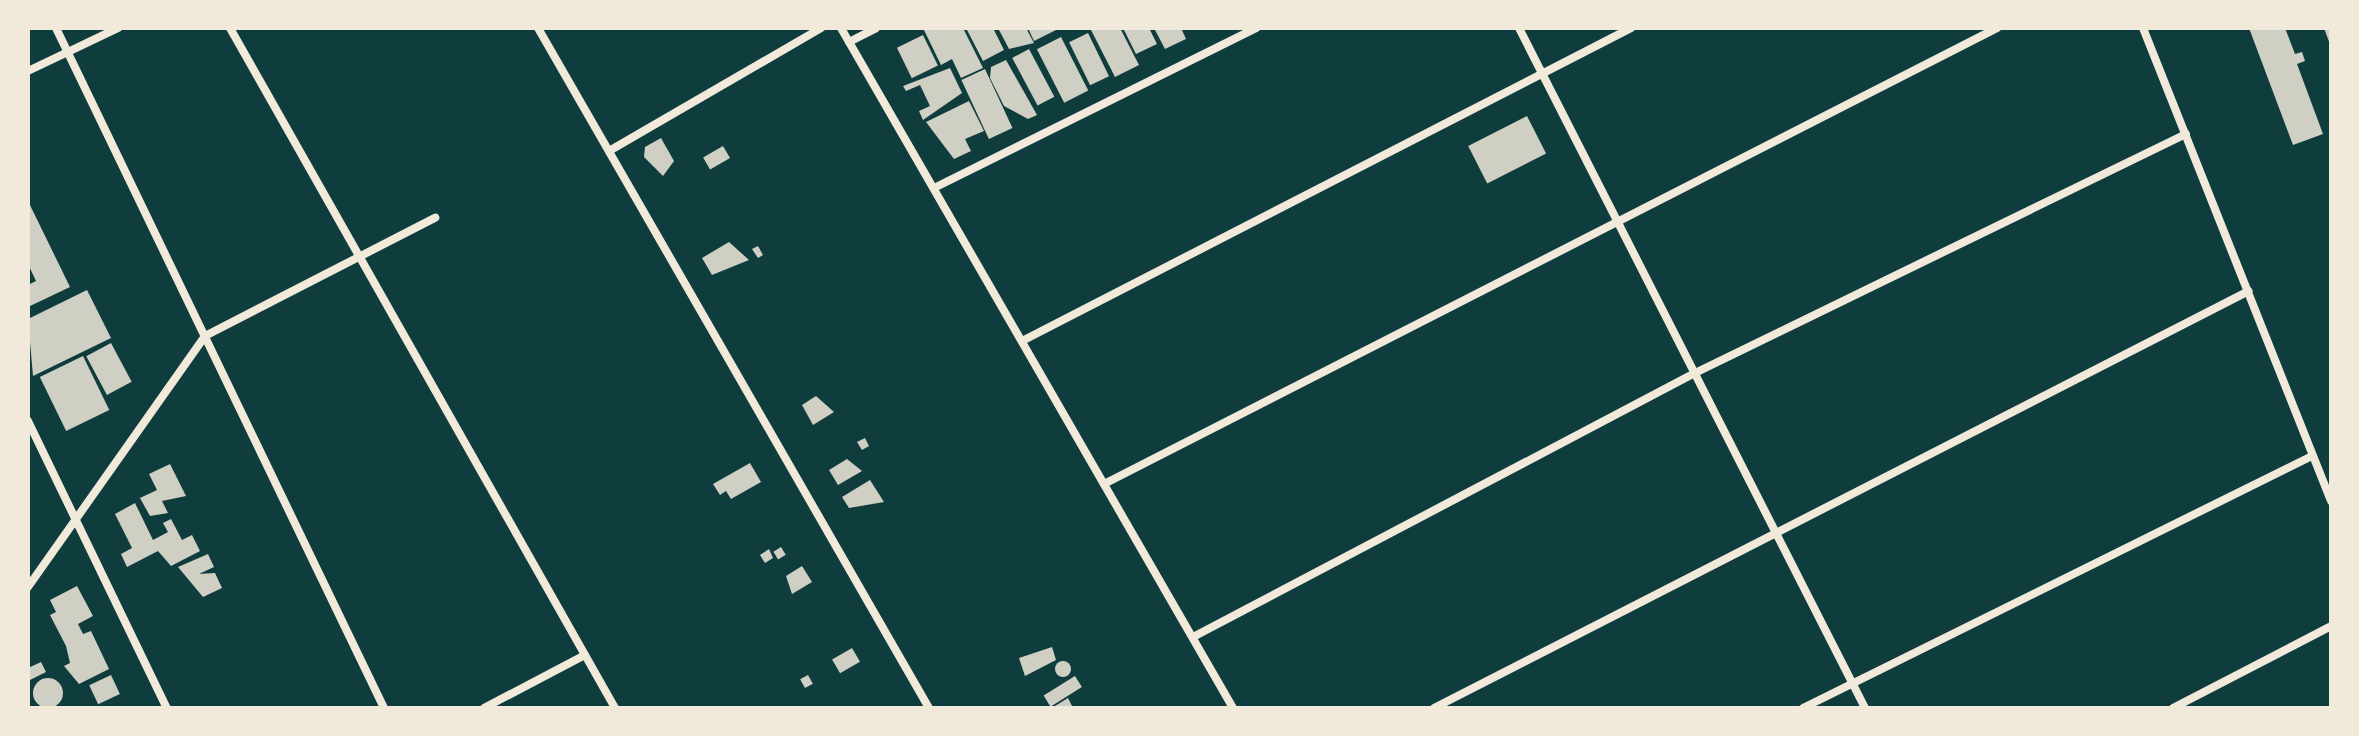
<!DOCTYPE html>
<style>
body{margin:0}
#map{position:relative;width:2359px;height:736px;overflow:hidden;background:#0f3d3e;font-family:"Alegreya Sans",sans-serif}
div>[style]{position:absolute}
[style*='--x']{left:calc(var(--x)*1px);top:calc(var(--y)*1px);width:calc(var(--w)*1px);rotate:calc(var(--a)*1deg)}
.building>*{inset:0;background:#cfcfc3;transform-origin:0 0}
.round{border-radius:50%}
.minor>*{height:8px;margin:-4px;padding:0 4px;transform-origin:4px;border-radius:4px;background:#f1e9da}
span{translate:-50% -50%;white-space:nowrap;text-align:center;line-height:1.15;-webkit-text-stroke:7px #f1e9da;paint-order:stroke}
.frame{position:absolute;inset:0;border:30px solid #f1e9da;pointer-events:none}
</style>
<div id="map">
<div class="building">
<i style="clip-path:polygon(923px 28px,963px 28px,983px 68px,961px 78px,952px 59px,941px 65px)"></i>
<i style="clip-path:polygon(966px 28px,993px 28px,1004px 50px,983px 61px)"></i>
<i style="clip-path:polygon(998px 28px,1026px 28px,1034px 43px,1009px 49px)"></i>
<i style="clip-path:polygon(1028px 28px,1060px 28px,1034px 41px)"></i>
<i style="clip-path:polygon(1090px 28px,1120px 28px,1139px 65px,1115px 77px)"></i>
<i style="clip-path:polygon(1123px 28px,1149px 28px,1157px 44px,1136px 54px)"></i>
<i style="clip-path:polygon(1154px 28px,1181px 28px,1186px 39px,1165px 49px)"></i>
<i style="clip-path:polygon(2249px 28px,2285px 28px,2295px 54px,2302px 52px,2305px 61px,2297px 64px,2323px 134px,2293px 145px)"></i>
<i style="clip-path:polygon(2324px 28px,2331px 28px,2331px 47px)"></i>
<i style="left:1088px;top:33px;width:48px;height:21px;rotate:64deg"></i>
<i style="left:923px;top:35px;width:34px;height:29px;rotate:64deg"></i>
<i style="left:1061px;top:37px;width:60px;height:27px;rotate:63deg"></i>
<i style="left:1029px;top:49px;width:54px;height:19px;rotate:62deg"></i>
<i style="clip-path:polygon(1006px 60px,1037px 115px,1028px 119px,1004px 106px,990px 78px,991px 67px)"></i>
<i style="clip-path:polygon(950px 68px,962px 93px,923px 120px,919px 111px,930px 106px,920px 85px,906px 91px,903px 86px)"></i>
<i style="left:985px;top:69px;width:65px;height:26px;rotate:65deg"></i>
<i style="clip-path:polygon(969px 101px,984px 131px,965px 139px,971px 151px,954px 159px,926px 122px)"></i>
<i style="left:1527px;top:116px;width:42px;height:66px;rotate:63deg"></i>
<i style="clip-path:polygon(661px 138px,674px 161px,663px 176px,644px 157px,645px 147px)"></i>
<i style="left:723px;top:146px;width:14px;height:23px;rotate:60deg"></i>
<i style="clip-path:polygon(28px 201px,70px 287px,28px 307px,28px 285px,36px 281px,28px 264px)"></i>
<i style="clip-path:polygon(729px 242px,749px 260px,712px 275px,702px 258px)"></i>
<i style="clip-path:polygon(758px 246px,763px 255px,758px 258px,752px 249px)"></i>
<i style="clip-path:polygon(87px 290px,111px 338px,33px 376px,28px 319px)"></i>
<i style="left:111px;top:343px;width:44px;height:28px;rotate:62deg"></i>
<i style="left:83px;top:356px;width:60px;height:48px;rotate:64deg"></i>
<i style="clip-path:polygon(816px 396px,834px 412px,813px 425px,802px 405px)"></i>
<i style="clip-path:polygon(865px 438px,869px 446px,862px 450px,857px 442px)"></i>
<i style="clip-path:polygon(847px 459px,862px 471px,838px 485px,829px 470px)"></i>
<i style="clip-path:polygon(750px 463px,761px 482px,731px 499px,726px 491px,720px 495px,713px 484px)"></i>
<i style="clip-path:polygon(170px 464px,186px 496px,162px 501px,168px 513px,150px 516px,140px 498px,157px 490px,149px 474px)"></i>
<i style="clip-path:polygon(870px 480px,884px 502px,849px 508px,842px 497px)"></i>
<i style="clip-path:polygon(135px 503px,153px 540px,168px 532px,163px 523px,171px 519px,182px 540px,192px 535px,200px 551px,171px 566px,158px 551px,127px 567px,121px 554px,132px 548px,115px 514px)"></i>
<i style="left:781px;top:547px;width:9px;height:9px;rotate:58deg"></i>
<i style="clip-path:polygon(769px 549px,773px 558px,765px 563px,760px 555px)"></i>
<i style="clip-path:polygon(208px 554px,214px 567px,199px 574px,215px 573px,222px 588px,203px 597px,178px 567px)"></i>
<i style="clip-path:polygon(802px 566px,812px 582px,792px 594px,786px 576px)"></i>
<i style="clip-path:polygon(77px 586px,93px 616px,78px 624px,83px 634px,91px 631px,109px 669px,79px 684px,64px 666px,70px 663px,66px 646px,50px 615px,56px 612px,50px 600px)"></i>
<i style="clip-path:polygon(1052px 647px,1056px 660px,1025px 676px,1019px 658px)"></i>
<i style="left:852px;top:648px;width:16px;height:23px;rotate:60deg"></i>
<i class="round" style="left:1055px;top:661px;width:16px;height:16px"></i>
<i style="clip-path:polygon(41px 662px,46px 672px,28px 681px,28px 668px)"></i>
<i style="left:111px;top:675px;width:21px;height:24px;rotate:65deg"></i>
<i style="left:808px;top:675px;width:10px;height:9px;rotate:61deg"></i>
<i style="left:1075px;top:676px;width:13px;height:37px;rotate:58deg"></i>
<i class="round" style="left:33px;top:678px;width:30px;height:30px"></i>
<i style="clip-path:polygon(1068px 698px,1073px 708px,1056px 708px,1055px 706px)"></i>
</div>
<div class="minor">
<i style="--x:56;--y:28;--w:755;--a:64.25"></i>
<i style="--x:230;--y:28;--w:781;--a:60.48"></i>
<i style="--x:538;--y:28;--w:784;--a:60.1"></i>
<i style="--x:841;--y:28;--w:785;--a:60.04"></i>
<i style="--x:1519;--y:28;--w:763;--a:63.03"></i>
<i style="--x:2143;--y:28;--w:509;--a:68.32"></i>
<i style="--x:849;--y:42;--w:30;--a:-27"></i>
<i style="--x:28;--y:71;--w:100;--a:-25.5"></i>
<i style="--x:609;--y:151;--w:245;--a:-30.1"></i>
<i style="--x:934;--y:188;--w:360;--a:-26.4"></i>
<i style="--x:1022;--y:341;--w:685;--a:-27.2"></i>
<i style="--x:28;--y:421;--w:319;--a:64.2"></i>
<i style="--x:1104;--y:484;--w:1003;--a:-27.05"></i>
<i style="--x:28;--y:587;--w:307;--a:-54.8"></i>
<i style="--x:205;--y:336;--w:259;--a:-27.2"></i>
<i style="--x:1193;--y:637;--w:567;--a:-27.74"></i>
<i style="--x:1695;--y:373;--w:546;--a:-25.96"></i>
<i style="--x:484;--y:708;--w:114;--a:-27.7"></i>
<i style="--x:1434;--y:708;--w:915;--a:-27.1"></i>
<i style="--x:1803;--y:708;--w:568;--a:-26.34"></i>
<i style="--x:2173;--y:708;--w:178;--a:-27.4"></i>
</div>
<div class="frame"></div>
</div>
